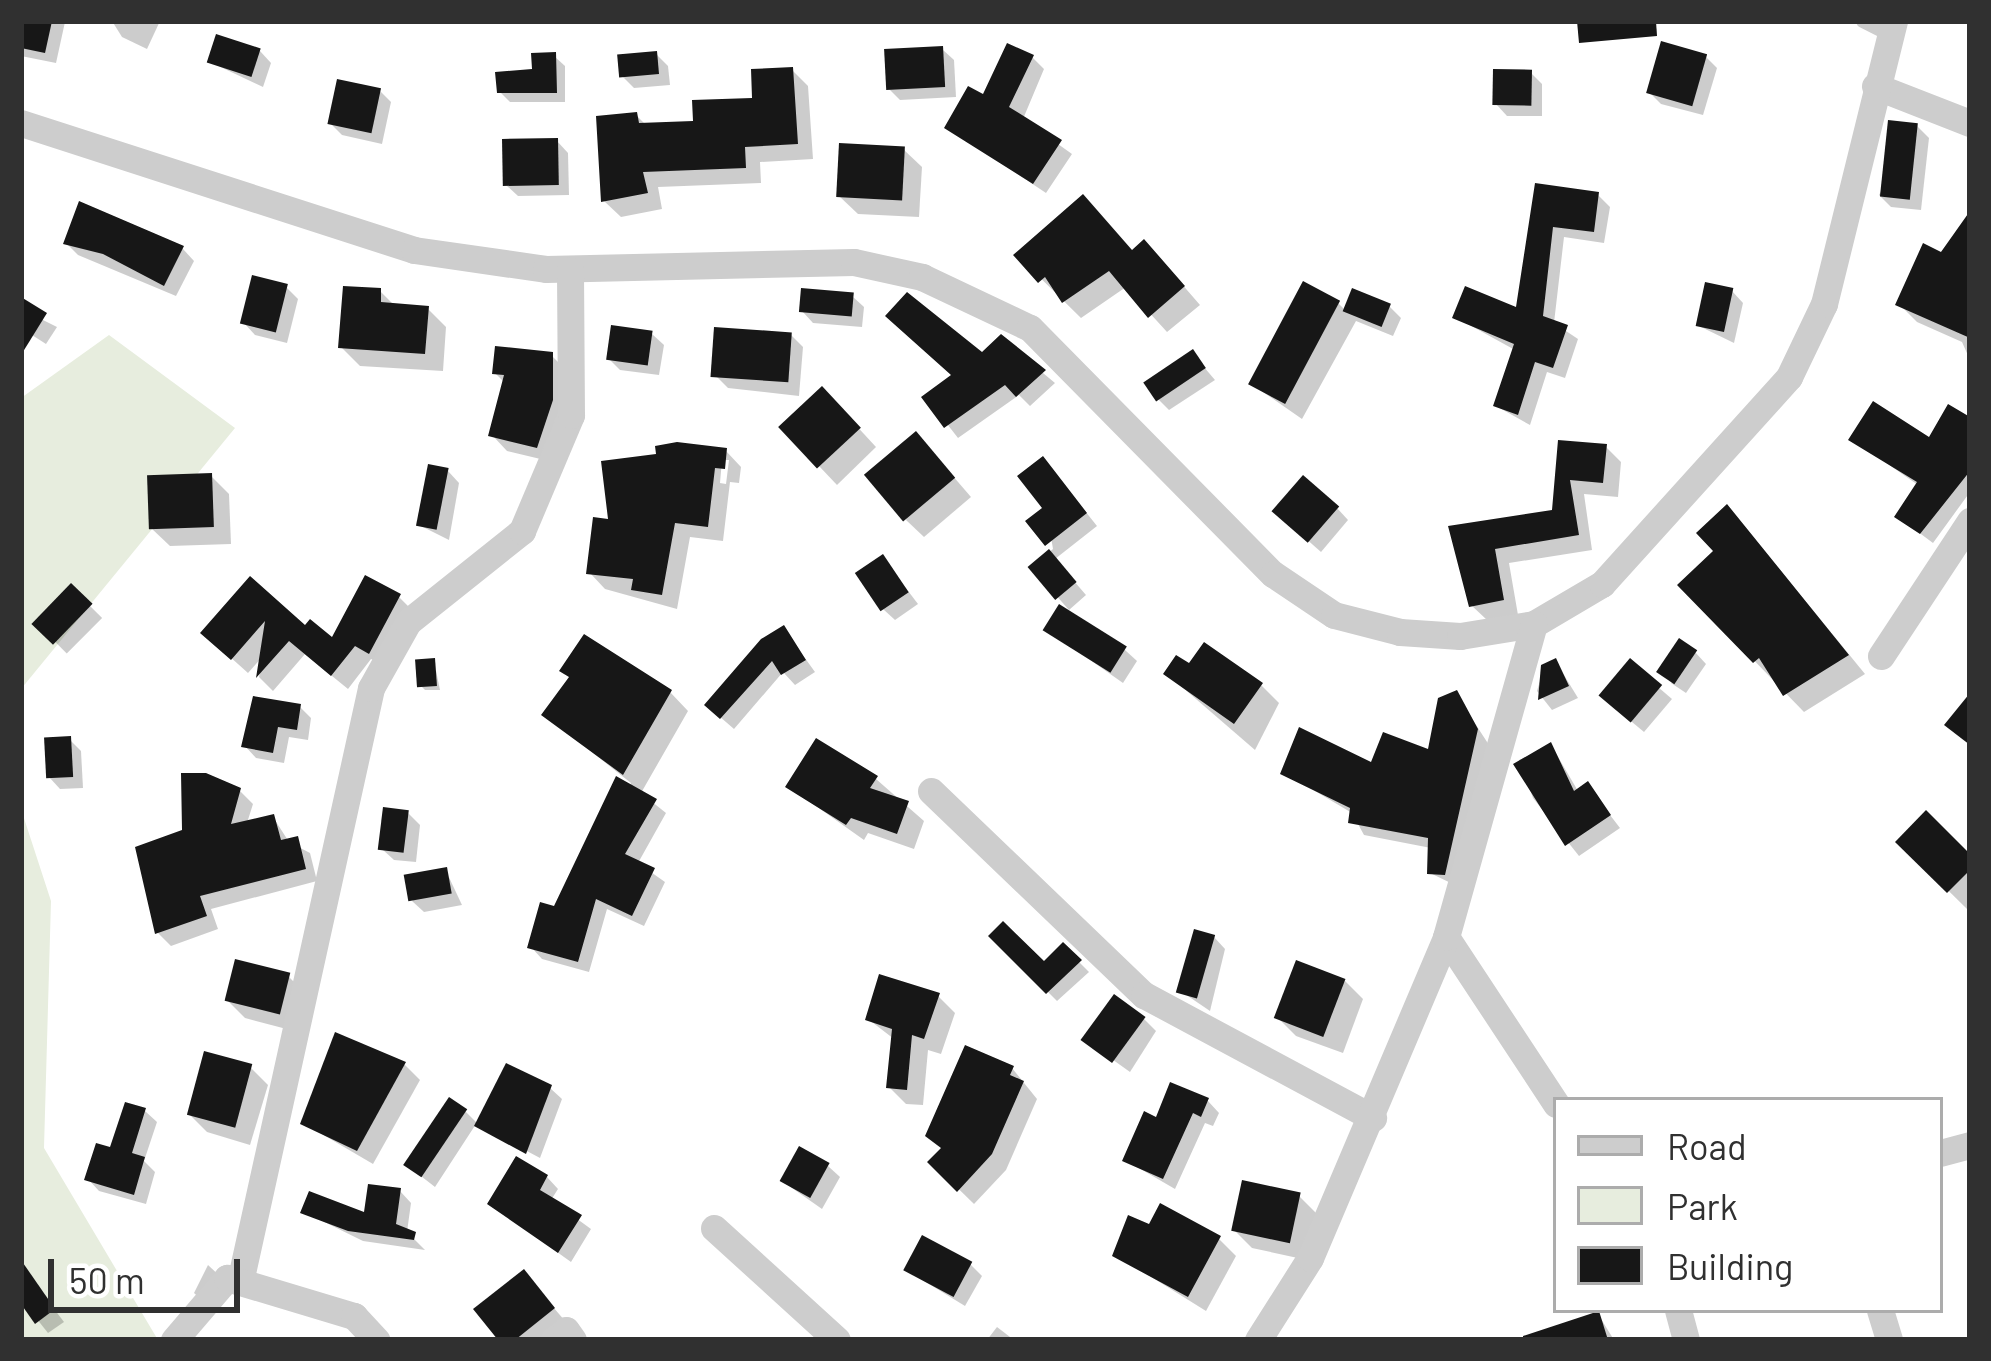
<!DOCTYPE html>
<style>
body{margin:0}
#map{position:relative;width:1991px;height:1361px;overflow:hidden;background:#fff;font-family:Barlow,sans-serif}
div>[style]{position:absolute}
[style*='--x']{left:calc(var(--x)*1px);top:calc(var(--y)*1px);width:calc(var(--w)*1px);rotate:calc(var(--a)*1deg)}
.green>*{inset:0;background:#e7edde}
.shadow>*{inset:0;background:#0003;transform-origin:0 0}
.building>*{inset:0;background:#171717;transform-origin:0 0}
.lane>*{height:14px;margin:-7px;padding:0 7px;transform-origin:7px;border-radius:7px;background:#cdcdcd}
.street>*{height:27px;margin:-13.5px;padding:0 13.5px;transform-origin:13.5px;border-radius:13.5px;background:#cdcdcd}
span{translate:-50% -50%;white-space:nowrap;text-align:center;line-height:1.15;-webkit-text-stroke:12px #fff;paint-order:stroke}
.frame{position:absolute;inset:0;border:24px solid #303030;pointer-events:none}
.legend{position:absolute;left:1553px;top:1097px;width:390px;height:216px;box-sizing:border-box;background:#fff;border:3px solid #acacac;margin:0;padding:15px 21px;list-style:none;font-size:36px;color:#303030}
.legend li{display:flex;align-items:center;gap:24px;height:60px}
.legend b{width:60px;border:3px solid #acacac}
.scale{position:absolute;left:48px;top:1259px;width:192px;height:54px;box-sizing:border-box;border:6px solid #303030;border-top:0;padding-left:15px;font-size:36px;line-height:42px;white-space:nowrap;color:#303030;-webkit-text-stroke:9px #fff;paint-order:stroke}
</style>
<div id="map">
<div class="green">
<i style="clip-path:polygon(109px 335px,235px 428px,21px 689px,21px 398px)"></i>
<i style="clip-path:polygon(21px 809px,51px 901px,44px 1148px,158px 1340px,21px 1340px)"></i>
</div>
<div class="shadow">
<i style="clip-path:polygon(21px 21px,65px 22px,56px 63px,21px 56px)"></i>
<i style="clip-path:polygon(112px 21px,160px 21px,147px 49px,122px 37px)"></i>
<i style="clip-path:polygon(942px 49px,954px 60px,956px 97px,900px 100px,889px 89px)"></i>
<i style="clip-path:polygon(260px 51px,271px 63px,263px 87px,210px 62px)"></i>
<i style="clip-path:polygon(656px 54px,668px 66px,670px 85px,634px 88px,622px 76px)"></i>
<i style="clip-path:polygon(554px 56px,565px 66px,565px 102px,510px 102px,499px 91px)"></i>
<i style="clip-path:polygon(1705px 56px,1717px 68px,1703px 115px,1661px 104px,1649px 92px)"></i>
<i style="clip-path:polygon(1032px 57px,1044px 69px,1023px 119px,1072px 154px,1046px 193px,948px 128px)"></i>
<i style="clip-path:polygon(792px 70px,808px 86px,813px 159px,760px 162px,761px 183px,658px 187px,662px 209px,621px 217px,604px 201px,636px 115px,647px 126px,696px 124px,756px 101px)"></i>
<i style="clip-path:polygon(1531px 73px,1542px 84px,1542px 116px,1507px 116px,1496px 104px)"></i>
<i style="clip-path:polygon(379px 90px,391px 102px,382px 144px,342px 135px,330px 123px)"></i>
<i style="clip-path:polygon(1917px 126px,1929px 138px,1921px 210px,1891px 207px,1879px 195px)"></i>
<i style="clip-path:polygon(557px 141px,568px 153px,569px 195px,518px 196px,506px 185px)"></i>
<i style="clip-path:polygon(903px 149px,922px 167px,919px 217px,858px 214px,839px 196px)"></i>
<i style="clip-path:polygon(1538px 186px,1598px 195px,1610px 207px,1604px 243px,1564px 237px,1554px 323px,1578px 339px,1565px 378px,1547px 372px,1530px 425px,1496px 406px,1515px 350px,1455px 317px,1518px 311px)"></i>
<i style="clip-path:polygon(80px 205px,183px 249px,194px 261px,176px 296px,78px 255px,66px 243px)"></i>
<i style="clip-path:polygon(1970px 216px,1970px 360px,1962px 342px,1917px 322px,1899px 304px)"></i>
<i style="clip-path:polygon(1133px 253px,1161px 260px,1200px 305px,1167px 332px,1126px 287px,1081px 318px,1017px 255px)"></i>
<i style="clip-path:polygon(286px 287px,298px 299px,287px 343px,255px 335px,244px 323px)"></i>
<i style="clip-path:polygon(380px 291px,395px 306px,428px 309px,446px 327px,443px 371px,360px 366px,341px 347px)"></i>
<i style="clip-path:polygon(1732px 291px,1743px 303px,1734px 343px,1697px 325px)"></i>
<i style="clip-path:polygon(908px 295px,982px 356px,1001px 338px,1055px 383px,1030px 406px,1019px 395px,958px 438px,926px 397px,955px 376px)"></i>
<i style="clip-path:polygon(852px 296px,864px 307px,862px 327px,813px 323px,802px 311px)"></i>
<i style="clip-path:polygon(1338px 303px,1346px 311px,1389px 306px,1401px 318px,1393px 336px,1356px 321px,1302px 419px,1250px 383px)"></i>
<i style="clip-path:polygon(21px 309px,57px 327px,46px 344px,21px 328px)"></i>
<i style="clip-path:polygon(652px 334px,664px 345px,659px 375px,620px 370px,608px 358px)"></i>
<i style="clip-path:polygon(791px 335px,803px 347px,799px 396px,728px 388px,716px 376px)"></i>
<i style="clip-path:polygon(1192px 353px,1215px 380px,1169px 410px,1158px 399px)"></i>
<i style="clip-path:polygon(551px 355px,567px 371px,553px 462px,507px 451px,492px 435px,505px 383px,495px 373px)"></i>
<i style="clip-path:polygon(840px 408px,876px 447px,837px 485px,782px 427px)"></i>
<i style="clip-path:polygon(1970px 420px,1970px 492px,1933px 543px,1898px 517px,1918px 485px,1852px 439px,1930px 441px)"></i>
<i style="clip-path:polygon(1561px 444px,1606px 447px,1621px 462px,1618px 497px,1584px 494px,1592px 550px,1509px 563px,1518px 615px,1487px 620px,1471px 605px,1452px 529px,1554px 513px)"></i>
<i style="clip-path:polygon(evenodd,726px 451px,741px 467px,739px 483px,730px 482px,723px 541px,690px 537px,677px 609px,605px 589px,590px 573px,611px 522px,726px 451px,722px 460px,729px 460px,726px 484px,720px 483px,722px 460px)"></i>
<i style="clip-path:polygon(933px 453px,971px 497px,924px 537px,906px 520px)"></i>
<i style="clip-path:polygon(448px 471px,459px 483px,449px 540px,419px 525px)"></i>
<i style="clip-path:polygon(1054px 472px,1097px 526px,1055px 559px,1086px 595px,1069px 610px,1031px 567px,1053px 549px,1046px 508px)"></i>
<i style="clip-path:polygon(211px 476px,229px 494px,231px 544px,170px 546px,151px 528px)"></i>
<i style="clip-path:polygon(1337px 508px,1348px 520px,1321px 552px,1287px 522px)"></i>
<i style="clip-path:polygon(1744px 526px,1865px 674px,1804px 712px,1681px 585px)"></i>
<i style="clip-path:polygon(883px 558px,918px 604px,895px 620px,883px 609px)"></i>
<i style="clip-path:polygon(250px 580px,306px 629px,333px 641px,399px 597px,414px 612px,385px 666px,371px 659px,348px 689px,305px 654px,273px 691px,259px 677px,263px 656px,248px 673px,219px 647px)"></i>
<i style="left:71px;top:587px;width:44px;height:50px;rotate:45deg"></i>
<i style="clip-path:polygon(784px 629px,815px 672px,795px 685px,783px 672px,734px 729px,719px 716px)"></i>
<i style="clip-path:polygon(1046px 629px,1125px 650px,1137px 661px,1123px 683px)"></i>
<i style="clip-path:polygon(1695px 652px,1706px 664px,1686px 693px,1671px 683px)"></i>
<i style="clip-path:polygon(434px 661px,440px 690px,425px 690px,420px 685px)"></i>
<i style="clip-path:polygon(1556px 662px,1578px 698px,1552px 710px,1537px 691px,1544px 667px)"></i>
<i style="clip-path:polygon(1630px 663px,1672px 699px,1644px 732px,1614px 707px)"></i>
<i style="clip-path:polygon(1190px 668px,1261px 685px,1279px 703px,1255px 750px,1167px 674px)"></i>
<i style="clip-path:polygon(571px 679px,670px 692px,688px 711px,641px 793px,666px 813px,638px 863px,665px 882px,644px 926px,607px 909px,589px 972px,542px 959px,531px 947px,631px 783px,545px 715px)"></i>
<i style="clip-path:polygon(1456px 694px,1489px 745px,1457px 886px,1430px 873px,1431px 848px,1364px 835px,1352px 813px,1283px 772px,1300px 731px,1373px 766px,1430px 753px)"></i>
<i style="clip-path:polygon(300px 707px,311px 718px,308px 740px,289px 737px,284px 763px,256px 758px,245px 746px)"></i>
<i style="clip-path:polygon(69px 739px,81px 751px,83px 788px,60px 789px,49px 777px)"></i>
<i style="clip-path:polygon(1551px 745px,1578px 791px,1587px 785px,1620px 828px,1579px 856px,1533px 798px,1519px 760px)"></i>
<i style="clip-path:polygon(876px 779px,924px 821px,914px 849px,868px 833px,864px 840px,789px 787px)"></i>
<i style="clip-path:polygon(240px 791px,253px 804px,247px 823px,273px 817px,289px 842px,310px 853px,317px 881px,211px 909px,218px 929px,171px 946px,158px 933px,185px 832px)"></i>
<i style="clip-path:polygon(408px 813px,420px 825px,416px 862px,394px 860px,382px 849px)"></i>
<i style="clip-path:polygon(1899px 842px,1970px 858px,1970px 905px,1967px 909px)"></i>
<i style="clip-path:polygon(446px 871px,462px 905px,424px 912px,412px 901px)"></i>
<i style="clip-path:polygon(992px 936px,1043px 965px,1063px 946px,1089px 972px,1057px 1001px)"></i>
<i style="clip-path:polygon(1214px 937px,1225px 949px,1210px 1011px,1182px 992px)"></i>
<i style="clip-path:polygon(288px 976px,306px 994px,298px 1032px,245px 1018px,227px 1000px)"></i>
<i style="clip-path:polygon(1345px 981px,1363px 999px,1343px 1053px,1296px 1036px,1278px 1018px)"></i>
<i style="clip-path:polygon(938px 996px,955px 1013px,941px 1054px,928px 1050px,923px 1105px,906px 1104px,889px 1087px,894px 1039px,868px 1019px)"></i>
<i style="clip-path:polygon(1144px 1019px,1156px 1031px,1130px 1072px,1088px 1042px)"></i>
<i style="clip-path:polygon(337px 1036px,405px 1065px,420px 1080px,373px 1164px,303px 1123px)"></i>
<i style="clip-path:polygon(250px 1067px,268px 1085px,250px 1145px,207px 1132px,188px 1113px)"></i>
<i style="clip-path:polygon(1012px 1068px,1037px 1099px,1006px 1170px,974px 1204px,931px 1162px)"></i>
<i style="clip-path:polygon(550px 1088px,562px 1099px,540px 1158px,476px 1124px,435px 1187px,408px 1166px,465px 1111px,479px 1125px)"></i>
<i style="clip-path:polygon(1208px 1101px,1219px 1113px,1213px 1126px,1205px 1123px,1175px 1189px,1125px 1160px,1158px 1121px)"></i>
<i style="clip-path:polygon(145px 1111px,157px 1122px,144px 1161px,155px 1172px,146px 1204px,99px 1191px,88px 1179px)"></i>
<i style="clip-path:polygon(828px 1166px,840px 1177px,822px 1209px,782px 1181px)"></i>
<i style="clip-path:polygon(547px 1177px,558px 1189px,551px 1200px,591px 1229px,571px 1262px,490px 1204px)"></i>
<i style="clip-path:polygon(400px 1191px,411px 1203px,407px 1232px,425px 1250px,363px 1241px,304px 1212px,367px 1216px)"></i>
<i style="clip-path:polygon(1299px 1196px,1317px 1214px,1307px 1260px,1252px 1248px,1234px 1230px)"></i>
<i style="clip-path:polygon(1150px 1227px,1219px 1239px,1236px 1256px,1206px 1311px,1116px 1255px)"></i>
<i style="clip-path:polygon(970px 1264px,982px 1276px,965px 1306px,906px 1270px)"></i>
<i style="clip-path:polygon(21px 1265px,64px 1322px,48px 1333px,21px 1299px)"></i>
<i style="clip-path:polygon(208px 1265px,223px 1279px,204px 1302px,194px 1293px)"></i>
<i style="clip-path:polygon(524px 1273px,571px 1328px,556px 1340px,502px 1340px)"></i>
<i style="clip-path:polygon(1598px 1314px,1614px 1340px,1553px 1340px)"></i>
<i style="clip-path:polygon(997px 1327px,1014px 1340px,987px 1340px)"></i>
</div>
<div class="building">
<i style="clip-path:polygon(21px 21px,52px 21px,45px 53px,21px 48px)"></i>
<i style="clip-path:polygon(1577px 21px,1656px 21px,1657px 36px,1579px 43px)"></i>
<i style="left:216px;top:34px;width:47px;height:30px;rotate:18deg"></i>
<i style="left:1661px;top:41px;width:48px;height:54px;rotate:16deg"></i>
<i style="clip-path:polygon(1007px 43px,1034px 55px,1009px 107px,1062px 140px,1033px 184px,944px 128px,968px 86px,983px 94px)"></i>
<i style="left:943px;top:46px;width:41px;height:59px;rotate:87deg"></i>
<i style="left:657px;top:51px;width:23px;height:40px;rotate:85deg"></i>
<i style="clip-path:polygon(556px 52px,557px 93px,497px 93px,495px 72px,532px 69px,531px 53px)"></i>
<i style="clip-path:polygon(793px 67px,798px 144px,745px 147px,746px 168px,643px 172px,648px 193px,601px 202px,596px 116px,637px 112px,639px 123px,693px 121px,692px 100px,752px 98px,751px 69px)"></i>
<i style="left:1493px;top:69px;width:39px;height:36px;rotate:1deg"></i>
<i style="left:337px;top:79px;width:45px;height:46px;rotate:12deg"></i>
<i style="left:1888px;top:120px;width:30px;height:77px;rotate:6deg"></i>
<i style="left:558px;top:138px;width:47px;height:56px;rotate:89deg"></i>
<i style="left:839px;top:143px;width:66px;height:54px;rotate:3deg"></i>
<i style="clip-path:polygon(1535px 183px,1599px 192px,1594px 232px,1553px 227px,1543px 316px,1568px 325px,1553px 368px,1535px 362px,1518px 415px,1493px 406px,1514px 344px,1452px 318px,1465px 286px,1516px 307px)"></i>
<i style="clip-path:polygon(1083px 194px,1132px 250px,1144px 239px,1185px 286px,1148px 318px,1109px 271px,1062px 303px,1045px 277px,1038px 283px,1013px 255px)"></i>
<i style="clip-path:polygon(79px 201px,184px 246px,164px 286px,103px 254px,63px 244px)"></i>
<i style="clip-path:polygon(1970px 211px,1970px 338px,1895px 305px,1923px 243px,1941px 252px)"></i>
<i style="left:252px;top:275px;width:37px;height:50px;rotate:14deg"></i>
<i style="left:1303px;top:281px;width:42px;height:117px;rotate:28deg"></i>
<i style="left:1705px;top:282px;width:29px;height:45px;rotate:12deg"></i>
<i style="clip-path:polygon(343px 286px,381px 288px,381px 302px,429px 306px,425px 354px,338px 348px)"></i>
<i style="left:801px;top:288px;width:53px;height:24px;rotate:5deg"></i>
<i style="left:1352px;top:288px;width:42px;height:25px;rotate:22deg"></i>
<i style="clip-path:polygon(907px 292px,982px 352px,1001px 334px,1046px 370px,1016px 397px,1005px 385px,944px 428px,921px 397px,951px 375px,885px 316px)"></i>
<i style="clip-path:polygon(21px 297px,47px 313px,21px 355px)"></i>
<i style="left:611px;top:325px;width:42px;height:35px;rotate:8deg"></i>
<i style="left:714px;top:327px;width:78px;height:50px;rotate:4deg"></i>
<i style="clip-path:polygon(495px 346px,553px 352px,553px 400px,537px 448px,488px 436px,504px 375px,492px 374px)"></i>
<i style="left:1193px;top:349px;width:23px;height:60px;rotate:56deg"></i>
<i style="left:822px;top:386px;width:57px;height:60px;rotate:47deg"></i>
<i style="clip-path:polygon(1873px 401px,1929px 437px,1948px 404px,1970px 417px,1970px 471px,1920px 534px,1894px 517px,1917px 482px,1848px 440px)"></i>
<i style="left:916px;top:431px;width:61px;height:68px;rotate:50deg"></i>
<i style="clip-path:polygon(1558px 440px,1607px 444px,1603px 483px,1570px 480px,1579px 535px,1495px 549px,1504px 600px,1469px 607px,1448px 526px,1552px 510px)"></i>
<i style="clip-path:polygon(677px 442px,727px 448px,725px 469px,715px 468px,708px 527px,675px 523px,662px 595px,631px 590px,633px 579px,586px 574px,593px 517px,608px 519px,601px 461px,656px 454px,655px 446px)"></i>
<i style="clip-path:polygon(1043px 456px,1087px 513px,1045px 546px,1025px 521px,1042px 508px,1017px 476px)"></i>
<i style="left:428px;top:464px;width:21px;height:63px;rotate:11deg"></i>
<i style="left:212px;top:473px;width:54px;height:65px;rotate:88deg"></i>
<i style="left:1303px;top:475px;width:48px;height:48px;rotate:41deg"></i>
<i style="clip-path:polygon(1727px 504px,1849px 655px,1783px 696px,1759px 658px,1753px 663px,1677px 585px,1713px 551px,1696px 533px)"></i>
<i style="left:1049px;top:549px;width:43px;height:28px;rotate:50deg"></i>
<i style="left:883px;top:554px;width:46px;height:34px;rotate:56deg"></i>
<i style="clip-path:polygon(365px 575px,401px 594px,369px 654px,355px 646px,331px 676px,289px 641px,256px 678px,265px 621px,231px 660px,200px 633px,250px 576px,305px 625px,310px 619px,332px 637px)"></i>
<i style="left:71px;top:583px;width:30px;height:57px;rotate:44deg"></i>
<i style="left:1059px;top:604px;width:80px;height:31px;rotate:32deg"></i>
<i style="clip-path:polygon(784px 625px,806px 660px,781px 675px,772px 661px,720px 719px,704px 705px,761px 639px)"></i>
<i style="clip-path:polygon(584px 634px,672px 690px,623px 775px,541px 715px,569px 677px,559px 671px)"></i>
<i style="left:1679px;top:638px;width:22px;height:41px;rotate:34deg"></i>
<i style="clip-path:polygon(1204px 642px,1263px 683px,1234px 724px,1163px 674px,1176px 655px,1189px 663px)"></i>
<i style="left:435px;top:658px;width:28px;height:20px;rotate:86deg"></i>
<i style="clip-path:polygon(1556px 658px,1569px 686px,1538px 700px,1541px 665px)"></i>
<i style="left:1630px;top:658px;width:42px;height:49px;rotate:40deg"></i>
<i style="clip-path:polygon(1457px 690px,1478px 729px,1445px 875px,1427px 874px,1428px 838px,1348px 823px,1350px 808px,1280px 774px,1299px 727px,1371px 762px,1383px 732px,1428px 749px,1438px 698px)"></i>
<i style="clip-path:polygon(1970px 693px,1970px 745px,1944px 725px)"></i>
<i style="clip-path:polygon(253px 696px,301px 704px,297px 730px,278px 727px,273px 753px,241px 747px)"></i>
<i style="left:71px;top:736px;width:41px;height:27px;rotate:87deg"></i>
<i style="clip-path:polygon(816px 738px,878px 776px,870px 788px,909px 801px,897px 834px,851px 818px,846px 825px,785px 787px)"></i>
<i style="clip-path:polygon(1551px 742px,1574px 791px,1588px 781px,1611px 815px,1565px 846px,1513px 764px)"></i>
<i style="clip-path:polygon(181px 773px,206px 773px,241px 788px,231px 824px,274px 814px,281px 840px,298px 836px,306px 869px,200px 896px,207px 916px,155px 934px,135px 847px,182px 830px)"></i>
<i style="clip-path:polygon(616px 776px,657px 799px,625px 854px,655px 868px,632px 916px,596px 899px,578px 962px,527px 948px,540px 902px,554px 906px)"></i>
<i style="left:383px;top:807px;width:26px;height:43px;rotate:7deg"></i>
<i style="clip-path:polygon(1926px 810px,1970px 854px,1970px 870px,1947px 893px,1895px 842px)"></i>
<i style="left:447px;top:867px;width:27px;height:44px;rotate:80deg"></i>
<i style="clip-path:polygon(1003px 921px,1044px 961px,1063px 942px,1082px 960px,1046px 994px,988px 936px)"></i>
<i style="left:1194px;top:929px;width:22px;height:66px;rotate:16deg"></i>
<i style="left:235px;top:959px;width:57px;height:43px;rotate:14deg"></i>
<i style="left:1296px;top:960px;width:53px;height:62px;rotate:21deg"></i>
<i style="clip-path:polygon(879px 974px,940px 993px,924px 1039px,912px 1035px,907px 1090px,886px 1088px,892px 1029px,865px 1020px)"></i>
<i style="left:1114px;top:994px;width:39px;height:57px;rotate:36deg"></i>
<i style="clip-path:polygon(335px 1032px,406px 1062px,357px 1151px,300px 1124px)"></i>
<i style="clip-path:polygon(965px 1045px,1014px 1066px,1010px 1075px,1024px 1081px,992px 1154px,957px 1192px,927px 1162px,941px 1148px,925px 1136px)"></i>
<i style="left:204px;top:1051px;width:50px;height:66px;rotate:15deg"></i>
<i style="clip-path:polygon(506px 1063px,552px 1085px,526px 1154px,474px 1126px)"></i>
<i style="clip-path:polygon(1170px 1082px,1209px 1098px,1201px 1117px,1193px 1113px,1163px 1179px,1122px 1161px,1144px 1111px,1156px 1117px)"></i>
<i style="left:449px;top:1097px;width:22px;height:82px;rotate:34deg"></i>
<i style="clip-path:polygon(125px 1102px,146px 1108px,132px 1153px,145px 1157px,134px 1195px,84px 1180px,96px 1143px,110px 1147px)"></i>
<i style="left:799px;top:1146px;width:35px;height:40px;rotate:29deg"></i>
<i style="clip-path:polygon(516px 1156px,548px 1175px,540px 1190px,582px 1215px,558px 1253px,487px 1204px)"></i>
<i style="left:1242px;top:1180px;width:60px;height:52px;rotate:12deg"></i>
<i style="clip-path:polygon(368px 1184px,401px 1188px,396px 1224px,416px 1232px,414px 1240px,348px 1231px,300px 1213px,309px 1191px,364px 1212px)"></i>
<i style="clip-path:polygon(1160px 1203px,1221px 1236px,1188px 1297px,1112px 1256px,1128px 1215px,1149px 1224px)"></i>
<i style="left:922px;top:1235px;width:57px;height:40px;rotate:28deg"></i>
<i style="clip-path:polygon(21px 1260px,55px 1309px,35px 1324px,21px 1304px)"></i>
<i style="clip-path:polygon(524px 1269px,555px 1308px,515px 1340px,498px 1340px,473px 1309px)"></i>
<i style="clip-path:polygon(1599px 1311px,1608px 1340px,1523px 1340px,1523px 1336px)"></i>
</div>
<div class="lane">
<i style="--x:1863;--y:21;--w:30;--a:27"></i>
</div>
<div class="street">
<i style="--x:1875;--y:86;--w:102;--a:21.3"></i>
<i style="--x:21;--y:123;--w:413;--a:17.9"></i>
<i style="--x:414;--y:250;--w:133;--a:8.2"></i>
<i style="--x:546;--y:269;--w:308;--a:-1.3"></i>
<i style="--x:854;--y:262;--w:70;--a:12.4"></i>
<i style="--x:922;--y:277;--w:119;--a:25.3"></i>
<i style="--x:1030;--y:328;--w:346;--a:45.4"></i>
<i style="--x:1273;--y:574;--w:73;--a:33.9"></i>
<i style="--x:1334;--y:615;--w:68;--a:14.4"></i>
<i style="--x:1400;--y:632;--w:60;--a:3.8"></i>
<i style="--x:1460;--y:636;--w:75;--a:-9.2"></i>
<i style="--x:1534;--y:624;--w:79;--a:-30.5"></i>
<i style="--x:1602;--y:584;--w:279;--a:-47.9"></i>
<i style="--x:1789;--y:377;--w:81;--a:-64.4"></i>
<i style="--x:1824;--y:304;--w:292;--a:-76.1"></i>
<i style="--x:1881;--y:656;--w:162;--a:-56.6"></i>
<i style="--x:931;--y:791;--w:295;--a:43.8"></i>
<i style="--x:1144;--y:995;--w:260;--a:28.2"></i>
<i style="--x:1446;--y:937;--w:200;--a:56.6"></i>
<i style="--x:1940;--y:1153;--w:31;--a:-15"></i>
<i style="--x:714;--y:1228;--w:166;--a:42.3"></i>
<i style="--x:240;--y:1282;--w:608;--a:-77.56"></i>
<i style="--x:371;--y:688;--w:76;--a:-60.7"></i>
<i style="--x:408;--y:622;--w:146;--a:-38.6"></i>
<i style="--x:522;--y:531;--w:126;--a:-67.1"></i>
<i style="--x:571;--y:415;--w:145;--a:-90.4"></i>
<i style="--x:1678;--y:1310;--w:31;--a:75"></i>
<i style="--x:1880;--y:1310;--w:31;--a:73"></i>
<i style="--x:174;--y:1340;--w:82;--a:-49.5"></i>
<i style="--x:227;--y:1278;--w:133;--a:16.7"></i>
<i style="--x:354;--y:1316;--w:33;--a:47"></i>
<i style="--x:553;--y:1340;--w:16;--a:-38"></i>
<i style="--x:566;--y:1330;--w:12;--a:55"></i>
<i style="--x:1258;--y:1340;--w:97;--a:-57.6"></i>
<i style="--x:1310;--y:1258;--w:349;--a:-67"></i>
<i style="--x:1446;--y:937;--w:325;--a:-74.3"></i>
</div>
<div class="frame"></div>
<ul class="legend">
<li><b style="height:15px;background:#cdcdcd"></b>Road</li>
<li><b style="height:33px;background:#e7edde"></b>Park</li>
<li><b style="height:33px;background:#171717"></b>Building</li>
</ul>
<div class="scale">50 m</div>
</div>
